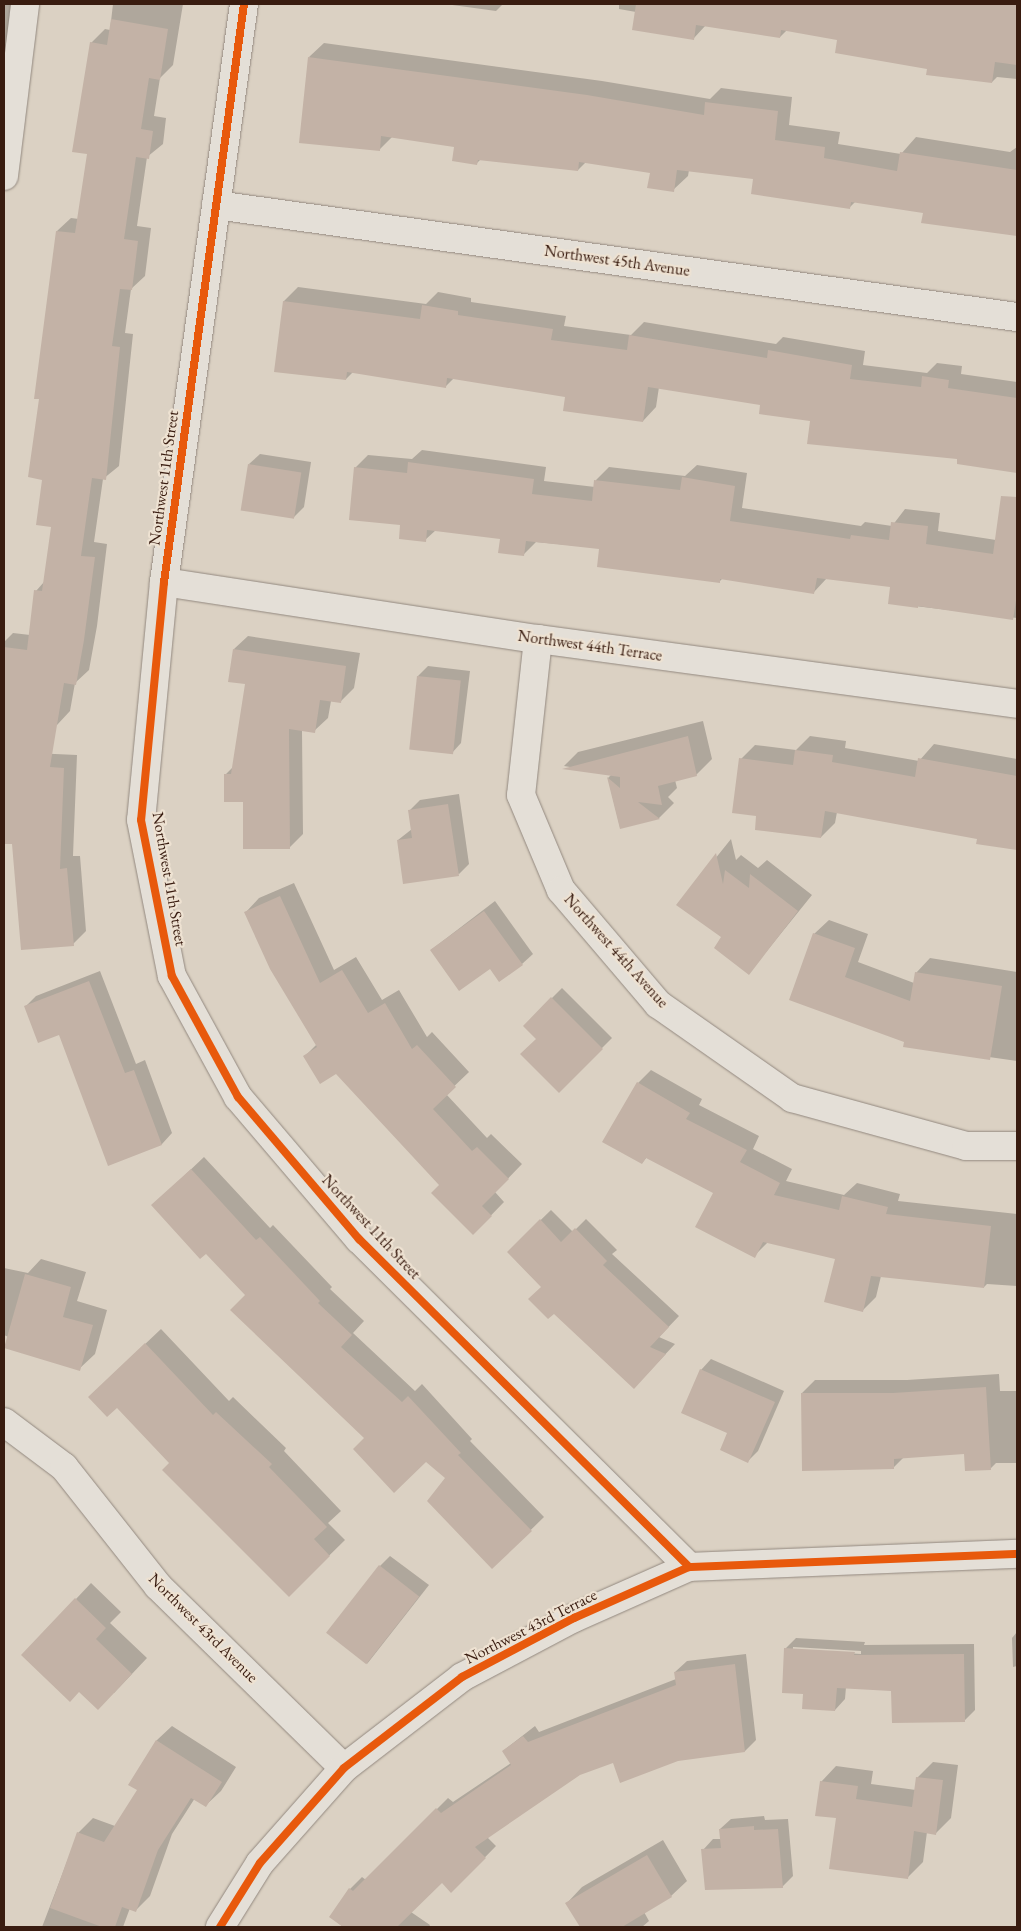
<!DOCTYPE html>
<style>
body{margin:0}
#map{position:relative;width:1021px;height:1931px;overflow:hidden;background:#dbd1c3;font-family:"EB Garamond",serif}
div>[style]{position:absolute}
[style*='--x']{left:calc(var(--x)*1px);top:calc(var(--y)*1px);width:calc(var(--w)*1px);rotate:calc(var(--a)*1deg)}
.shadow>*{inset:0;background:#0003}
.building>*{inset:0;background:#c3b2a6;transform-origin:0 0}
.roads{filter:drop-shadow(0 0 1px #92887f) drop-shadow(0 0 1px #92887f)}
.street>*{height:28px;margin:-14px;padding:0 14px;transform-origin:14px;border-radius:14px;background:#e4dfd7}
.cycleway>*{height:8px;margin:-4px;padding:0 4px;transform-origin:4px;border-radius:4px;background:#e8590c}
span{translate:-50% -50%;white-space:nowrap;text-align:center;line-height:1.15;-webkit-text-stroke:4.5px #eee2d2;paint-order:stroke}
.street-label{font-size:16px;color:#391c10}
.frame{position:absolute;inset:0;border:5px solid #391c10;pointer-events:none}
</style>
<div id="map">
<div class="shadow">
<i style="clip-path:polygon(4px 4px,19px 4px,4px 123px)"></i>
<i style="clip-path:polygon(113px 4px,183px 4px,173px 65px,160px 78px,154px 116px,166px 118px,163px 144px,147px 157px,137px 226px,151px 228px,145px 276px,131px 289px,125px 333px,133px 334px,119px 466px,103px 479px,94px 542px,107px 544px,97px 626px,89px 670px,75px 683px,70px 711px,57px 725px,4px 716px,4px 642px,13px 633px,30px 635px,36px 591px,44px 582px,52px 526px,43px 478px,40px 398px,57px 231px,71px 218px,79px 219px,89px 153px,91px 43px,105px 29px,110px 30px)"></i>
<i style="clip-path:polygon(445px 4px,503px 4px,496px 11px)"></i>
<i style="clip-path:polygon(619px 4px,1017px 4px,1017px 79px,997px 77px,992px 82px,928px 68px,839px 39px,787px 30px,780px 37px,706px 25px,694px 38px,636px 12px,619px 9px)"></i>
<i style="clip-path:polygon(324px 43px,602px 81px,710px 99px,721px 88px,792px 97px,789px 125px,840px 132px,838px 144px,901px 154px,916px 137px,1010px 152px,1017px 147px,1017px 235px,923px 222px,924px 212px,856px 201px,849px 208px,754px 178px,689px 170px,688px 176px,673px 190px,651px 172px,586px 162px,578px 170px,481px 159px,477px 163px,455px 146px,393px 136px,379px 150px,309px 57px)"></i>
<i style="clip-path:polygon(298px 287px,426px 304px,438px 292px,471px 298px,471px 302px,566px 316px,564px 326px,631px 335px,644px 322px,776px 344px,783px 337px,865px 351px,863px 365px,927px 373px,937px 363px,962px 366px,961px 374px,1017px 382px,1017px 472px,958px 463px,959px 458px,762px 404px,659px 387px,656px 407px,643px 421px,566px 396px,454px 378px,445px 387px,353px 372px,346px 379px,276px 371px,284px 301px)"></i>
<i style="clip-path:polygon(422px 450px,546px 467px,544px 481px,595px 487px,596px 480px,609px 467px,685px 476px,697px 465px,747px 473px,742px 508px,861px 526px,865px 522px,892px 526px,905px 509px,940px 513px,938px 531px,996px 540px,1010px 520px,1017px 521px,1017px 618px,889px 603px,892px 586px,827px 578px,814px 592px,723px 578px,719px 582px,600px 548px,536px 542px,523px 555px,501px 538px,436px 530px,425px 540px,401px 524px,355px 468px,368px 455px,412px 459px)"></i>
<i style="clip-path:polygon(260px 454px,311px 462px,304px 507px,293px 518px,249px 464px)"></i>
<i style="clip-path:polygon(248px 636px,360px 653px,354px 688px,340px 702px,331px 701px,328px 718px,314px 731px,302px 730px,303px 834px,289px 848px,244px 800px,225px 775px,234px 766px,247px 683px,234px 649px)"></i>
<i style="clip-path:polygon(428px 666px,470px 671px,461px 743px,451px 754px,418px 676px)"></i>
<i style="clip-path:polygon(703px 721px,712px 759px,696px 775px,675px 780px,677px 788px,668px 797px,674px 803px,659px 818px,620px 827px,608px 778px,612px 774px,564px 766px,578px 752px)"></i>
<i style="clip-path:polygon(810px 736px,846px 741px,845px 748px,919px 761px,934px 744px,1017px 759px,1017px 848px,977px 843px,978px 838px,837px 812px,835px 823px,821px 837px,757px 815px,741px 759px,755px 745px,796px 750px)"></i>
<i style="clip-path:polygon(11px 752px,77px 755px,73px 856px,80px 856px,86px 931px,73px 944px,13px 843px,4px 843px,4px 760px)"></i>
<i style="clip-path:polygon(459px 794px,469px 864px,459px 874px,398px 840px,412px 829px,409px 811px,420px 800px)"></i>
<i style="clip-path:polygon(731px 839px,736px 860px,741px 855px,758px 868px,767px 860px,812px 895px,749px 973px,722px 937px,678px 905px)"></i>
<i style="clip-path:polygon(294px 883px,334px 970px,356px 957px,382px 1000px,399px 990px,427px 1037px,432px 1032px,469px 1072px,446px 1094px,487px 1138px,491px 1134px,522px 1164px,495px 1192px,504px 1202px,473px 1234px,441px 1185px,336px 1072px,305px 1056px,317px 1044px,246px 912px,259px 898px)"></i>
<i style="clip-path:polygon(495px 901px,533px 954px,522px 964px,490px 967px,431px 950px)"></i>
<i style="clip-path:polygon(829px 920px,868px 934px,858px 962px,914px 983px,916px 973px,930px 958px,1017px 972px,1017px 1061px,905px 1045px,905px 1041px,790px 999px,814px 934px)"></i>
<i style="clip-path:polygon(100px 971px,136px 1064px,145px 1060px,172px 1133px,162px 1144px,109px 1164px,60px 1034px,25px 1007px,36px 996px)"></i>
<i style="clip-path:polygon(562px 988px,612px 1038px,559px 1091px,537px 1039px,524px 1026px)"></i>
<i style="clip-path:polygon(651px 1070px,702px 1099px,699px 1105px,759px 1136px,753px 1149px,792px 1169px,786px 1181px,844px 1195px,857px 1183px,900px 1194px,898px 1201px,1017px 1214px,1017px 1286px,987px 1284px,984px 1287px,881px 1276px,876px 1297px,862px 1311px,836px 1258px,768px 1242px,754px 1256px,715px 1192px,647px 1157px,642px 1163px,638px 1083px)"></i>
<i style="clip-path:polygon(204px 1157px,270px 1228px,273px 1225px,332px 1287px,330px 1289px,364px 1321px,353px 1333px,415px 1391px,422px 1384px,472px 1439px,470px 1441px,544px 1517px,492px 1568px,447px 1478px,426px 1460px,365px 1438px,166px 1193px)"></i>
<i style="clip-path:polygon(551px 1210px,573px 1232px,586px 1219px,617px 1250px,612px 1254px,679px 1316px,659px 1337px,675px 1344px,644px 1377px,542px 1287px,508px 1252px)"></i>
<i style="clip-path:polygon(41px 1259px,86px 1272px,77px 1301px,107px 1310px,95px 1354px,79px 1369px,4px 1335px,4px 1268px,28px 1273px)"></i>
<i style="clip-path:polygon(161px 1329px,229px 1401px,233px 1397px,286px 1448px,284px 1451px,341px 1511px,328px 1523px,345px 1540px,289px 1595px,170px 1463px,105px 1382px)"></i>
<i style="clip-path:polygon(711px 1359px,784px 1391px,758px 1451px,748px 1461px,728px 1432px,701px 1370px)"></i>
<i style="clip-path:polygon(999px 1374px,1000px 1391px,1017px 1391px,1017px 1463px,996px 1463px,990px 1469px,966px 1453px,904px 1457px,893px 1468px,802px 1393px,815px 1380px,907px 1380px)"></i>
<i style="clip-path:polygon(390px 1556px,429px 1585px,367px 1664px,380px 1566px)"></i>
<i style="clip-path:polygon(91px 1583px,121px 1612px,110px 1623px,147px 1658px,114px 1693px,76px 1599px)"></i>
<i style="clip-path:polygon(1017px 1632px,1017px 1666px,1013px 1667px,1012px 1638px)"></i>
<i style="clip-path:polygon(evenodd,796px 1638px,865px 1642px,864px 1645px,974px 1644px,975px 1710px,965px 1720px,893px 1689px,846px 1687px,845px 1699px,835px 1710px,785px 1649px,796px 1638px,793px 1647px,861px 1651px,861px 1654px,793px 1650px,793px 1647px)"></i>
<i style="clip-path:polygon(746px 1654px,756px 1740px,745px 1751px,614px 1761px,580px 1774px,487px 1837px,496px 1846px,452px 1891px,442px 1881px,411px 1912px,430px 1925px,429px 1927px,343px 1927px,331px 1917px,350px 1889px,362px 1877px,366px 1880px,448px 1798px,453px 1802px,511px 1763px,503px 1751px,535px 1726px,539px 1732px,676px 1679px,675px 1672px,687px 1661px)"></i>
<i style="clip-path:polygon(172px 1726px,236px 1767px,221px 1791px,206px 1805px,195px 1798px,172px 1834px,150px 1896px,136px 1910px,130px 1908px,123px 1927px,42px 1927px,78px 1833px,93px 1818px,115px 1826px,139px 1790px,130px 1784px,157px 1740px)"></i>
<i style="clip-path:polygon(933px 1762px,958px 1765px,951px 1818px,936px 1833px,927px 1832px,923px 1862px,908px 1877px,837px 1817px,821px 1782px,836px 1766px,873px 1771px,871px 1784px,916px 1790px,917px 1778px)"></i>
<i style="clip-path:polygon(764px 1816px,765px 1820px,788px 1819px,793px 1876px,782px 1887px,703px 1850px,713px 1839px,721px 1839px,720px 1829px,731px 1819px)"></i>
<i style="clip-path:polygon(663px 1840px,687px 1881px,671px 1896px,644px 1912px,649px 1921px,642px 1927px,581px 1927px,567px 1903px,582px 1887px)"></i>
</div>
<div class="building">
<i style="clip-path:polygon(636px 4px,1017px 4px,1017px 65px,995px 62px,992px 83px,926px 75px,927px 69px,835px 53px,837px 40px,781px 30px,780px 38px,696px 25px,694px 40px,632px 30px)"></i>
<i style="clip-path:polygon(111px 19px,168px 29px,160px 80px,149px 78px,141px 129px,153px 131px,149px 159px,136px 157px,124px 239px,138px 241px,132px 290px,120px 289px,112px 346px,120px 347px,106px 480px,92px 478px,81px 556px,95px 557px,84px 640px,76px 685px,64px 683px,50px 767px,64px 768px,60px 869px,67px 868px,74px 946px,21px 950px,12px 844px,4px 844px,4px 647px,27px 650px,34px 590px,42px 591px,51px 527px,36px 525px,42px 480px,28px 477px,39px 399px,34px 399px,56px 231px,75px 233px,87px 154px,72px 152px,90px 42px,107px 45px)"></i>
<i style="clip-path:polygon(308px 57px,587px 95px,704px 115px,705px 102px,778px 111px,775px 140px,825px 147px,824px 158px,897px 171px,900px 152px,1017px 170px,1017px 236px,921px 223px,923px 213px,851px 202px,850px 209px,751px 194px,753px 179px,677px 170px,674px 192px,647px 188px,650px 173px,579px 162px,578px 171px,478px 160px,477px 165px,452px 161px,454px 147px,381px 136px,380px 151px,299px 143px)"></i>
<i style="clip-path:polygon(283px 301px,420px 319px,422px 305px,458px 311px,458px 315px,553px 329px,551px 340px,627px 350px,629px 335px,767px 358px,768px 350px,852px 365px,850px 379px,921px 387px,922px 376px,949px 380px,948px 388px,1017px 398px,1017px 473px,957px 464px,957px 459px,807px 444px,810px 421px,759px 414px,760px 405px,648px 387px,643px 422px,563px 411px,565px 397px,447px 378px,446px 388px,347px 372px,346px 380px,274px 372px)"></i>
<i style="clip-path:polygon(408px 462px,534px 479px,532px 494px,592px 501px,594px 480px,680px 490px,682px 477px,735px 486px,730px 521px,850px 539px,851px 535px,889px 540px,891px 522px,928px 526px,926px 544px,993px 554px,1001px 496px,1017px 497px,1017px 594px,1013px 620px,918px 606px,918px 608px,888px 604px,890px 587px,817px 578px,814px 594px,720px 579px,720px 583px,597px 567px,599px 549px,526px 541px,524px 556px,498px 553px,500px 539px,427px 530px,426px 542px,399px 539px,400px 525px,349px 520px,354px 467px,407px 473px)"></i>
<i style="left:248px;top:464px;width:54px;height:47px;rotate:9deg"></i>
<i style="clip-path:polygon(233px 649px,346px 666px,341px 703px,320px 700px,315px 733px,289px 729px,290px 849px,243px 849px,243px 802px,224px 802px,224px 774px,231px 774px,245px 684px,228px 682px)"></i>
<i style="left:417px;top:676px;width:44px;height:74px;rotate:6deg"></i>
<i style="clip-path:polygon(688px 736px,697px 776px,658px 786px,662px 805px,638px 802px,660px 819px,620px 829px,607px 777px,620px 788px,620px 777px,562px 769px)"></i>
<i style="clip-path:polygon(795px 750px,833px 755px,832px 762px,915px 777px,918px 758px,1017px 776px,1017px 850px,976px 844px,977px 839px,825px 811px,821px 838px,755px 830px,756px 816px,732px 813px,739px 758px,793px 765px)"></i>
<i style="clip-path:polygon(448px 804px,459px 876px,403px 884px,397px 840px,412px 838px,408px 810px)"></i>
<i style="clip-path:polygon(716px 853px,723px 884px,725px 870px,749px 888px,750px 874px,798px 911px,749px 975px,714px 948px,721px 937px,676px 905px)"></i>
<i style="clip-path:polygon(280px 896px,320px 983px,342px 970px,368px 1013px,385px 1003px,412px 1049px,417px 1045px,456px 1087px,433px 1109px,472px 1151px,477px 1147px,509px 1179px,482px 1206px,492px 1216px,473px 1235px,431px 1193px,439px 1185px,336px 1074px,320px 1084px,303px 1056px,317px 1047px,270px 969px,244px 912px)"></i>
<i style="clip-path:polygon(484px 911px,523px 965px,499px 982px,490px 969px,459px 991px,430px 950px)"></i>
<i style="clip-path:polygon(813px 933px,855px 948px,845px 977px,910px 1001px,915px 972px,1002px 986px,990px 1060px,903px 1047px,904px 1042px,789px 1000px)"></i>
<i style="clip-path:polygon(89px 981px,125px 1073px,134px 1070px,162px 1145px,108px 1166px,59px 1035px,38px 1043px,24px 1006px)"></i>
<i style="clip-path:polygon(551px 997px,603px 1049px,559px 1093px,520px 1054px,536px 1039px,523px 1026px)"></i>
<i style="clip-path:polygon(637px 1082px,690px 1113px,686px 1119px,747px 1150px,740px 1162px,780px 1183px,774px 1195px,839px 1210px,842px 1196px,888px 1207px,886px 1214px,991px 1226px,984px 1288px,871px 1276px,863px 1312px,824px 1302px,835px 1259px,763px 1242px,755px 1258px,695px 1227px,713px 1193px,646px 1158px,642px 1164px,602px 1142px)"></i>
<i style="clip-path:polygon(191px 1169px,256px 1240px,260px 1237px,320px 1301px,318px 1303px,352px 1335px,341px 1347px,402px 1402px,408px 1396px,461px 1453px,458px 1455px,532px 1531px,492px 1569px,427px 1501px,445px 1478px,426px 1462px,394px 1493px,353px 1449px,364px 1438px,230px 1310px,245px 1295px,206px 1254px,200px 1259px,151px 1205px)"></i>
<i style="clip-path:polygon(540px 1219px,561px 1242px,575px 1228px,607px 1261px,603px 1265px,669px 1327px,650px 1347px,666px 1354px,634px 1389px,554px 1314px,548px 1319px,528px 1299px,541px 1287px,507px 1252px)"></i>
<i style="clip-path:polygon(25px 1274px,71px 1287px,63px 1317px,93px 1325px,80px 1371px,4px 1348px)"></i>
<i style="clip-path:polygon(145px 1343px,213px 1415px,216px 1412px,272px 1464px,269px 1467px,327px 1527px,314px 1539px,330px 1556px,289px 1597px,162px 1470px,169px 1463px,117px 1408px,107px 1417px,88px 1397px)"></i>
<i style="clip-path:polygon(700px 1369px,775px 1402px,748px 1463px,720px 1450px,727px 1433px,681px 1413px)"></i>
<i style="clip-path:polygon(986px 1387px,991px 1470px,965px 1471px,964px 1454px,894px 1459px,894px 1469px,802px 1471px,801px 1393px,893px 1393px)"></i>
<i style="left:379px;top:1565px;width:51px;height:86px;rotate:38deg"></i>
<i style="clip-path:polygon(75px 1598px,106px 1628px,96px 1639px,132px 1674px,98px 1710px,79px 1692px,70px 1702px,21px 1655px)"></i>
<i style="clip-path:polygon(784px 1648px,855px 1652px,854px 1655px,964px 1654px,965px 1722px,892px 1723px,891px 1691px,837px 1688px,835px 1711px,802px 1709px,803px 1694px,782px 1693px)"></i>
<i style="clip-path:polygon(735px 1664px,745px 1752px,678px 1761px,620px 1783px,613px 1763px,580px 1775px,475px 1847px,486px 1858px,451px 1893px,442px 1883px,397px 1927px,343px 1927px,329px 1917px,349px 1888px,353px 1891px,436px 1808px,441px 1813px,511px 1765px,502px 1751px,523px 1736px,528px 1742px,676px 1685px,674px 1672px)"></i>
<i style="clip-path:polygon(156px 1740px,222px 1782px,206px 1807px,191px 1798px,158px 1850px,136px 1912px,122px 1907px,115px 1927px,102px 1927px,50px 1908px,77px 1832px,104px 1842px,137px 1790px,128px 1785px)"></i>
<i style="clip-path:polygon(916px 1777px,943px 1780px,936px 1835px,914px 1831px,908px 1879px,829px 1869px,836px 1818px,815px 1816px,820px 1781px,858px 1786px,856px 1799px,912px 1807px)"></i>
<i style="clip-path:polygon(754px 1826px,754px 1830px,778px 1829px,783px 1888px,705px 1890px,701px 1849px,721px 1848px,719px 1829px)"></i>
<i style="clip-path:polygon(647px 1855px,672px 1897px,622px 1927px,580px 1927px,565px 1903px)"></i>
</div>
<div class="roads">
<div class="street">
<i style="--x:244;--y:4;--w:584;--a:97.88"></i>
<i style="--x:164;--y:582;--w:239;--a:95.5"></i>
<i style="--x:141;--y:820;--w:159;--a:78.8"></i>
<i style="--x:172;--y:976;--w:138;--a:61.4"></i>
<i style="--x:238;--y:1097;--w:187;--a:49.6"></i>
<i style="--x:359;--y:1239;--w:465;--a:44.8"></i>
<i style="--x:4;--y:176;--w:173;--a:-83"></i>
<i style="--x:216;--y:205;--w:809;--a:7.96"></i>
<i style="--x:164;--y:582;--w:378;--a:8.7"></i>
<i style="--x:538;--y:639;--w:483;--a:7.7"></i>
<i style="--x:538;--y:639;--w:157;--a:96.2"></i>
<i style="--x:521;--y:795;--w:103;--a:67.2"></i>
<i style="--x:561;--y:890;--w:150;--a:49.6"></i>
<i style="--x:658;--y:1004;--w:164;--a:35"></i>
<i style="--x:792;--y:1098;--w:180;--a:15.4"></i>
<i style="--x:966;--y:1146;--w:51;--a:0"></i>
<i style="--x:4;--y:1422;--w:75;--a:36.9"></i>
<i style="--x:64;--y:1467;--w:152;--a:51.7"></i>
<i style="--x:158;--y:1586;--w:260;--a:44.4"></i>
<i style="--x:220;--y:1927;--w:75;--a:-58"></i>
<i style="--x:260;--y:1863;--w:127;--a:-48.5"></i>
<i style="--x:344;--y:1768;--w:149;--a:-37.6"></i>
<i style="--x:462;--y:1677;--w:127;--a:-27.8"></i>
<i style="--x:574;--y:1618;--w:126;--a:-23.9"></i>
<i style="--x:689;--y:1567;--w:328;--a:-2.3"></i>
</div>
</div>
<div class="cycleway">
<i style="--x:244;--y:4;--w:584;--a:97.88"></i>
<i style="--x:164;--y:582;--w:239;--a:95.5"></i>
<i style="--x:141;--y:820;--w:159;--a:78.8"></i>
<i style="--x:172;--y:976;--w:138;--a:61.4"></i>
<i style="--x:238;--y:1097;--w:187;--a:49.6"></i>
<i style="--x:359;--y:1239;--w:465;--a:44.8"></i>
<i style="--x:220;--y:1927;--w:75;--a:-58"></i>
<i style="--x:260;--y:1863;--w:127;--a:-48.5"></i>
<i style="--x:344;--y:1768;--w:149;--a:-37.6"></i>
<i style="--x:462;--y:1677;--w:127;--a:-27.8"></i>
<i style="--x:574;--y:1618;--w:126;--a:-23.9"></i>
<i style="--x:689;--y:1567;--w:328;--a:-2.3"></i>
</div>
<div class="street-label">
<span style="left:617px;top:261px;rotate:8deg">Northwest 45th Avenue</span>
<span style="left:164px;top:478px;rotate:-82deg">Northwest 11th Street</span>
<span style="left:590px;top:646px;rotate:8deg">Northwest 44th Terrace</span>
<span style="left:169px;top:879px;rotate:80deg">Northwest 11th Street</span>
<span style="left:616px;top:951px;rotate:48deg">Northwest 44th Avenue</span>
<span style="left:371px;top:1227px;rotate:47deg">Northwest 11th Street</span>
<span style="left:531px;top:1627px;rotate:-27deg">Northwest 43rd Terrace</span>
<span style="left:203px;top:1628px;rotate:45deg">Northwest 43rd Avenue</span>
</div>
<div class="frame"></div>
</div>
